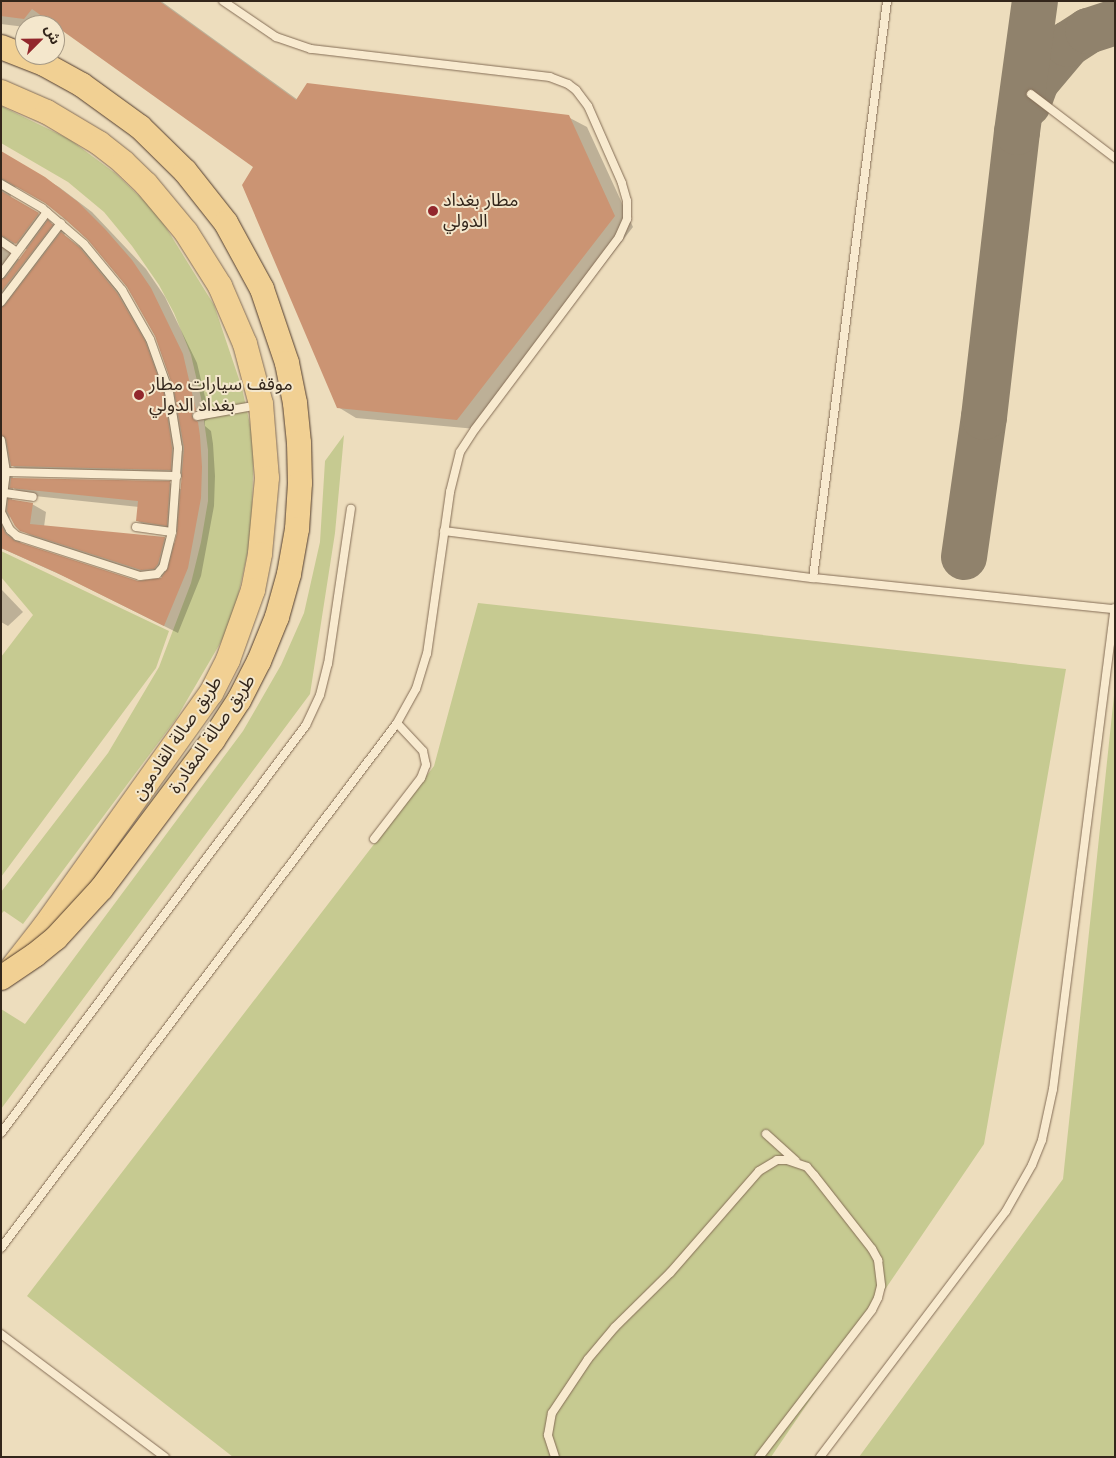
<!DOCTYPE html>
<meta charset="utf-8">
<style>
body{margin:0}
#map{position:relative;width:1116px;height:1458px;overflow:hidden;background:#edddbd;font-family:Lora,"Noto Sans Arabic",serif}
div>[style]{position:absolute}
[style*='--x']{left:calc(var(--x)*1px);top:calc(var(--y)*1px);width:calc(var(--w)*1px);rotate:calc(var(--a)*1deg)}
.green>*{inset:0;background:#c6ca91}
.shadow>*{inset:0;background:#0003}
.taxiway>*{height:46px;margin:-23px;padding:0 23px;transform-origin:23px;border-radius:23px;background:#90826c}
.building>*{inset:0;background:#cb9473}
.roads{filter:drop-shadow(0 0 1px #846d56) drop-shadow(0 0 1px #846d56)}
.service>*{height:8px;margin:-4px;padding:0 4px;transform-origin:4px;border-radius:4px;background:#f8eacf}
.primary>*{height:24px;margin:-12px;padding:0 12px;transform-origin:12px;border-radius:12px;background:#f1d093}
.bridges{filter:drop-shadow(0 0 1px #513b2b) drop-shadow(0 0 1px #513b2b)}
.primary-bridge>*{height:24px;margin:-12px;padding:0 12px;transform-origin:12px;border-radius:12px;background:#f1d093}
.dots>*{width:14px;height:14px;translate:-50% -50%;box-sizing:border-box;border:2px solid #f4e7cc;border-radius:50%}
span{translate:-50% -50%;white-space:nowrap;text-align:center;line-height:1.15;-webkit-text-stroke:4px #f4e7cc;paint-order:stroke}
.poi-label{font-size:18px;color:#33261b}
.left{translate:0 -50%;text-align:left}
.street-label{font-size:18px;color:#33261b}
.frame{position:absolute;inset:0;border:2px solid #33261b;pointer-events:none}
.north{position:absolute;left:15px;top:15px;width:50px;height:50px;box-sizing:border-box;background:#f4e7cc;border:1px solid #a79a85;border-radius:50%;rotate:67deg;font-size:14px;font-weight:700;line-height:20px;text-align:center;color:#33261b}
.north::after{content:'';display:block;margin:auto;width:18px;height:22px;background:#92272c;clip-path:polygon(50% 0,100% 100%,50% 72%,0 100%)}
</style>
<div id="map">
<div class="green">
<i style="clip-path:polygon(1px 106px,69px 139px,115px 173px,157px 213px,214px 305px,242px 388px,254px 443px,251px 537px,232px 623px,176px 719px,23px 924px,4px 911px,1px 914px,1px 892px,108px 753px,159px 667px,191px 583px,201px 542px,208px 501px,208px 450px,201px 398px,191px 355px,174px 313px,159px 285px,132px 246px,104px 212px,68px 182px,1px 143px)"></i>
<i style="clip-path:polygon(344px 435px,335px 533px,310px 694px,1px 1109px,1px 1009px,25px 1024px,243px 731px,281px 665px,304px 613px,320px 542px,325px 461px)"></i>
<i style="clip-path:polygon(1px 551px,169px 631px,156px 668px,1px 877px,1px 657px,33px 615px,1px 577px)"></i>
<i style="clip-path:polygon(478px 603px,1066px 669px,984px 1144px,771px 1457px,233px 1457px,27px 1296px,434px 766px)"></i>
<i style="clip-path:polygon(1115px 686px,1115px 1457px,859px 1457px,1063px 1179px)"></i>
</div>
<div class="shadow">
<i style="clip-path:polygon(1px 1px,161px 1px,298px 100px,568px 117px,587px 127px,633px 227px,476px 429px,356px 418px,338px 407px,255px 167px,50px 20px,46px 25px,25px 27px,1px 24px)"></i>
<i style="clip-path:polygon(evenodd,1px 153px,59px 187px,92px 212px,146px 269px,165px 297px,197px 363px,210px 418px,205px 421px,205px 426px,211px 431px,213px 444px,215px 476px,214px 506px,201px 576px,178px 633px,70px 579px,1px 548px,1px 153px,18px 186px,46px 203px,89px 240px,127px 286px,156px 337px,177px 398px,158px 350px,131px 302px,94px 257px,64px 235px,66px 233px,51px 223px,52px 222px,11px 198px,10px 188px,18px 186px,1px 153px,16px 243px,28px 250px,20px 260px,11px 254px,9px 246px,16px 243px,1px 153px,11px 465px,26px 474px,183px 477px,182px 490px,170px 483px,13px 479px,11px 465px,1px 153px,13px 488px,25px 495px,139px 507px,138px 521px,151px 529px,179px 532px,176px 544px,165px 538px,44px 527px,46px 512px,32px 504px,12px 501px,13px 488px,1px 153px,10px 515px,21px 530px,35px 538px,155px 577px,163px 577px,159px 581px,138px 583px,22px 545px,9px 523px,10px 515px)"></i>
<i style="clip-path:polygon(1px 589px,23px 612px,8px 626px,1px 622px)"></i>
</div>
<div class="taxiway">
<i style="--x:1028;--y:104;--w:23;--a:-70"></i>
<i style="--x:1036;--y:82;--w:50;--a:-49.9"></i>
<i style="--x:1068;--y:44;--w:24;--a:-33"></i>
<i style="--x:1088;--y:31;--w:28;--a:-18"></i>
<i style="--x:964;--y:557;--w:141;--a:-81.9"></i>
<i style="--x:984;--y:417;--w:287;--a:-83.4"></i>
<i style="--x:1017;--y:132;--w:132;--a:-82.2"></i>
</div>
<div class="building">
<i style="clip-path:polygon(1px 1px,159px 1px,296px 100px,307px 83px,569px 115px,615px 216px,457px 420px,337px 408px,242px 185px,253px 167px,32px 9px,24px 19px,1px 16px)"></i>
<i style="clip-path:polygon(1px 151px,45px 177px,78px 202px,105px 229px,132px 260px,151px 288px,183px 354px,196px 410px,192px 414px,192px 417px,198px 422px,200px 436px,202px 467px,201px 498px,188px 568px,164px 626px,55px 572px,1px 548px,1px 525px,6px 534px,15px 541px,138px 581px,161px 578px,168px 568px,177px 533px,184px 448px,174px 390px,155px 336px,127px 287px,88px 240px,65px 219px,45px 203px,1px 178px)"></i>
<i style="clip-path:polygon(1px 191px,39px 213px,16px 244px,1px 235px)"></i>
<i style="clip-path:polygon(48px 220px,53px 225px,1px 292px,1px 280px,6px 277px)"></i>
<i style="clip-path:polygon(61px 232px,80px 248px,117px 293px,145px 341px,164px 393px,172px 448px,171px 470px,11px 466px,6px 439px,1px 434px,1px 308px,5px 305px)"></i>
<i style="clip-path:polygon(11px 478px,170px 481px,167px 526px,136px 521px,138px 501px,10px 488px)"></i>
<i style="clip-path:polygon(8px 499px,33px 503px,30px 524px,165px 537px,158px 564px,154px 569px,141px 570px,20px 531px,15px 526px,7px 511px)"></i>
</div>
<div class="roads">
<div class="service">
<i style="--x:1031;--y:94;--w:106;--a:37.3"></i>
<i style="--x:1;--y:184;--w:48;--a:30.3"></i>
<i style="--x:42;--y:208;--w:55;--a:40.6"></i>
<i style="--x:84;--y:244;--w:60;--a:50.4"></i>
<i style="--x:122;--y:290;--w:56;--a:60.3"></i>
<i style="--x:150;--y:339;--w:56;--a:70.3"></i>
<i style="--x:169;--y:392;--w:57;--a:80.9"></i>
<i style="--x:178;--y:448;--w:84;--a:94.1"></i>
<i style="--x:172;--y:532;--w:36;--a:104"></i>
<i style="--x:163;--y:567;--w:9;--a:131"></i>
<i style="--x:157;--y:574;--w:17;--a:173"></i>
<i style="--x:140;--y:576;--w:129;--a:-162"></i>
<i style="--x:17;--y:536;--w:9;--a:-139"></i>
<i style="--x:10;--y:530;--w:20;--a:-117"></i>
<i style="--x:1;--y:512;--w:40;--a:-82.9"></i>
<i style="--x:6;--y:472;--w:32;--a:-99"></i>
<i style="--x:1;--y:241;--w:19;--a:35"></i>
<i style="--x:1;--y:274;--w:77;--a:-53.4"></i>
<i style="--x:1;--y:302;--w:99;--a:-52.8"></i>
<i style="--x:197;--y:416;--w:63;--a:-10.1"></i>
<i style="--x:6;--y:472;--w:171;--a:1.3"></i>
<i style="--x:5;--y:493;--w:28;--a:8"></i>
<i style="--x:136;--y:527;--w:36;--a:8"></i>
<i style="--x:444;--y:531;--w:372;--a:7.3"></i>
<i style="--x:813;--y:578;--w:304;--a:5.9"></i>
<i style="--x:813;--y:578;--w:582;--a:-82.69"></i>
<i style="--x:374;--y:839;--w:77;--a:-52.4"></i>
<i style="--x:421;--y:778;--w:14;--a:-69"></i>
<i style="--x:426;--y:765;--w:14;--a:-102"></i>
<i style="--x:423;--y:751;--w:38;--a:-133"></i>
<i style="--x:1;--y:1133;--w:509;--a:-53.22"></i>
<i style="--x:306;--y:725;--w:33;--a:-65"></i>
<i style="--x:320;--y:695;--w:32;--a:-76"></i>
<i style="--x:328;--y:664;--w:157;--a:-81.6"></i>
<i style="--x:766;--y:1134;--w:40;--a:42"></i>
<i style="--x:1;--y:1248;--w:658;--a:-52.97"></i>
<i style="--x:397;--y:723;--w:39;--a:-61"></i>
<i style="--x:416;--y:689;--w:37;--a:-73"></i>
<i style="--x:427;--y:654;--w:164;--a:-81.9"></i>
<i style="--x:450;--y:492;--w:41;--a:-76"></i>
<i style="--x:460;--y:452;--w:27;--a:-57"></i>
<i style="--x:475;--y:429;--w:240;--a:-53.1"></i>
<i style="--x:619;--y:237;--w:20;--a:-66"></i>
<i style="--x:627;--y:219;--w:18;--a:-90"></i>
<i style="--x:627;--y:201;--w:19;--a:-106"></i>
<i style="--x:622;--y:183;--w:84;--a:-113.8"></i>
<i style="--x:588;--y:106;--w:20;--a:-127"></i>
<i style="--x:576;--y:90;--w:10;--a:-143"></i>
<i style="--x:568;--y:84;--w:19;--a:-159"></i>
<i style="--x:550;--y:77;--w:241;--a:-173.3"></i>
<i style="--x:311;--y:49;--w:37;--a:-161"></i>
<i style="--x:276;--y:37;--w:64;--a:-145.8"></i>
<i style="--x:1;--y:1334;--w:205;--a:36.9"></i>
<i style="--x:555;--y:1457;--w:23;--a:-108"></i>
<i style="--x:548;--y:1435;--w:22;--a:-80"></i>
<i style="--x:552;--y:1413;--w:65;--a:-56.3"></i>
<i style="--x:588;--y:1359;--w:42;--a:-49.8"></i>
<i style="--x:615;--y:1327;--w:77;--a:-44.5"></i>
<i style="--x:670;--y:1273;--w:135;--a:-48.9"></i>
<i style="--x:759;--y:1171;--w:21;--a:-31"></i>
<i style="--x:777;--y:1160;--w:10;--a:0"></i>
<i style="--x:787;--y:1160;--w:21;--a:19"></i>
<i style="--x:807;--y:1167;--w:11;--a:49"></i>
<i style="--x:814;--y:1175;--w:94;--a:51.9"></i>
<i style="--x:872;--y:1249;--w:13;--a:61"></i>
<i style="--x:878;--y:1260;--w:26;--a:83"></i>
<i style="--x:881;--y:1286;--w:12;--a:104"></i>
<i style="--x:878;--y:1298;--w:13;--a:117"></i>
<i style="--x:872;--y:1310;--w:185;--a:127.5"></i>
<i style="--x:820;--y:1457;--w:308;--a:-52.9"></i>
<i style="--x:1006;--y:1211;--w:53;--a:-60.5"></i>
<i style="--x:1032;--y:1165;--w:27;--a:-68"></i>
<i style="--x:1042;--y:1140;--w:52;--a:-77.8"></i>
<i style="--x:1053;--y:1089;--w:485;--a:-82.7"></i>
</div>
<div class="primary">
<i style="--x:1;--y:92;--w:50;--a:23.5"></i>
<i style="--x:47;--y:112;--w:61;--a:30.8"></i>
<i style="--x:99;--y:143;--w:31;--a:38"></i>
<i style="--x:123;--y:162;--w:32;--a:44"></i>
<i style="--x:146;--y:184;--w:62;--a:50.2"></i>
<i style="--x:186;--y:232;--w:64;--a:57.8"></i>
<i style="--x:220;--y:286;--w:63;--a:66.7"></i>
<i style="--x:245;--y:344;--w:62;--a:75.1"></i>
<i style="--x:261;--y:404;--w:74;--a:85.4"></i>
<i style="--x:267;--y:478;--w:76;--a:95.3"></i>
<i style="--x:260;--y:554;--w:37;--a:101"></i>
<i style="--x:253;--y:590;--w:74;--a:109.7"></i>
<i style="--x:228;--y:660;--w:37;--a:117"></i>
<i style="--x:211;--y:693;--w:287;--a:125.5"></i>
<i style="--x:44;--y:927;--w:52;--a:128"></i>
</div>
</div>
<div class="bridges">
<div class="primary-bridge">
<i style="--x:1;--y:47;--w:46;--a:21.6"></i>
<i style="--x:44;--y:64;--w:43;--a:28.9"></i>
<i style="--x:82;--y:85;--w:72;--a:35.9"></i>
<i style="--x:140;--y:127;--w:63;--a:44.4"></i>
<i style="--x:185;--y:171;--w:66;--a:51.7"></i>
<i style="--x:226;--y:223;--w:75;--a:61.4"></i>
<i style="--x:262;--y:289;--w:78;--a:71.3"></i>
<i style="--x:287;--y:363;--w:41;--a:78.7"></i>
<i style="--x:295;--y:403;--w:40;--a:84.3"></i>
<i style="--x:299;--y:443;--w:40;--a:88.6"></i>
<i style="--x:300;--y:483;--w:46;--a:93.7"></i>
<i style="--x:297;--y:529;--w:46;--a:100.1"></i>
<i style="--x:289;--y:574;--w:45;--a:105.6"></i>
<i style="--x:277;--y:617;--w:48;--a:112.2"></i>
<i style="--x:259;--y:661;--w:44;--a:117.1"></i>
<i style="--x:239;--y:700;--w:48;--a:123"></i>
<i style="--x:213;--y:740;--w:186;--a:126.9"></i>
<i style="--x:101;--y:889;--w:67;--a:132.6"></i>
<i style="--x:56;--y:938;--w:27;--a:141"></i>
<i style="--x:35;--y:955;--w:41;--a:145.9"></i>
</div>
</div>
<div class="dots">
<i style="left:433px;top:211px;background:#92272c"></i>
<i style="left:139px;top:395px;background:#92272c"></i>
</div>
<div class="poi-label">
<span class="left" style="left:443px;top:211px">مطار بغداد<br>الدولي</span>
<span class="left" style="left:149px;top:395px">موقف سيارات مطار<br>بغداد الدولي</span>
</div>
<div class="street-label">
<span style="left:212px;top:734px;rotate:-56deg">طريق صالة المغادرة</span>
<span style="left:177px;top:738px;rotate:-56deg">طريق صالة القادمون</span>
</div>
<div class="frame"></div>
<div class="north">ش</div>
</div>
